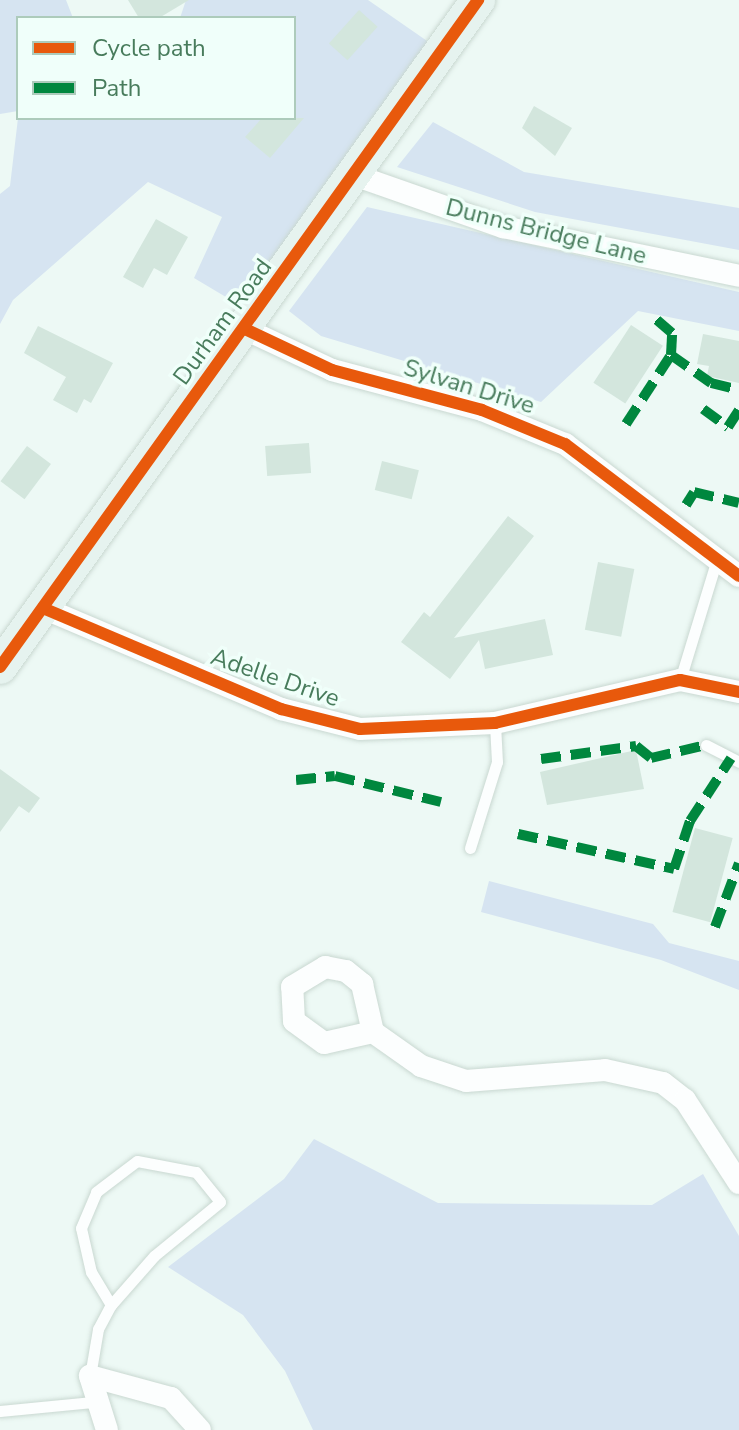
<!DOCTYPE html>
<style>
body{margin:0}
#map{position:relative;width:739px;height:1430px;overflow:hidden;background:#edf9f5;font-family:"Nunito Sans",sans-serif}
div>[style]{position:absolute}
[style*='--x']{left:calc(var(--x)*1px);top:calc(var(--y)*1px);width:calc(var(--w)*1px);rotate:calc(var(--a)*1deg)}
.green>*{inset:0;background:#d6e4f1}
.building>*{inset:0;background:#d3e6dd;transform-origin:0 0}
.roads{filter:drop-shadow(0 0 2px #c9d8d1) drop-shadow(0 0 2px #c9d8d1)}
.lane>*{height:11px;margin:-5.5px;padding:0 5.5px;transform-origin:5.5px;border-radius:5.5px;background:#fcfefe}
.street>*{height:22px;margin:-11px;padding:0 11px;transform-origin:11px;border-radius:11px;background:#fcfefe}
.primary>*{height:34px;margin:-17px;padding:0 17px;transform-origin:17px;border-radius:17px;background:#e6f3ef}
.quiet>*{height:10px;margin-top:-5px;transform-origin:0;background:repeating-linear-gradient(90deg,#00873e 0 20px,transparent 0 30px)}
.cycleway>*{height:12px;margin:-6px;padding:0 6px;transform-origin:6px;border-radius:6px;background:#e8590c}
span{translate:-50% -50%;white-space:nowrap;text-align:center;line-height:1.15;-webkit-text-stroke:7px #f0fffa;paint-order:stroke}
.street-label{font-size:24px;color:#487c5c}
.legend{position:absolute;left:16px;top:16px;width:280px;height:104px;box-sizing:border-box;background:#f0fffa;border:2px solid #adcbbb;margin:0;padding:10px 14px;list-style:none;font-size:24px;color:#487c5c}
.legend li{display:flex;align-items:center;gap:16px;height:40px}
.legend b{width:40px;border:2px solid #adcbbb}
</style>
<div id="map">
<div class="green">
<i style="clip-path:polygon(0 0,66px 0,73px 18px,18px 18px,18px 111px,0 114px)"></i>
<i style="clip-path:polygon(186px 0,368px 0,430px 43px,241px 306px,194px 278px,222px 217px,148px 182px,13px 300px,0 324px,0 194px,10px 186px,18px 118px,294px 118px,294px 18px,180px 18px)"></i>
<i style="clip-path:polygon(433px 122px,524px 172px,739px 208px,739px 250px,535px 212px,397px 167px)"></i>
<i style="clip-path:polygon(367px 207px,739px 292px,739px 331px,638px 311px,541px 402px,321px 336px,289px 311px)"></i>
<i style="clip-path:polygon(489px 881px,653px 924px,669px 943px,739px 961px,739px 990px,661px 960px,481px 912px)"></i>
<i style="clip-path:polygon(314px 1139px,438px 1203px,652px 1205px,703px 1174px,739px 1236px,739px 1430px,313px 1430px,285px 1371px,243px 1315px,168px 1267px,284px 1179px)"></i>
</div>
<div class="building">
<i style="clip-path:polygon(128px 0,189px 0,159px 18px,139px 18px)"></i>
<i style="left:359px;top:10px;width:25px;height:45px;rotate:42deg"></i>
<i style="clip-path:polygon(534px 106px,572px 128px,555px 156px,522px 128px)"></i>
<i style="clip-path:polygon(262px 118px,304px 118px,270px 158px,245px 137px)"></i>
<i style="clip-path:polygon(156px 219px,188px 237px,167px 275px,154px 268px,143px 288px,123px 277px)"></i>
<i style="left:631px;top:325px;width:38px;height:69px;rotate:33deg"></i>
<i style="clip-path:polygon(38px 326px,113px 363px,91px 403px,84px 399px,77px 413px,53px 400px,66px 377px,24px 353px)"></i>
<i style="clip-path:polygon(703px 334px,739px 341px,739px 383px,707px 376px,709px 366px,697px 364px)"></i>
<i style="left:309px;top:443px;width:30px;height:44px;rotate:86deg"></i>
<i style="left:27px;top:446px;width:30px;height:44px;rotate:37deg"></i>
<i style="left:382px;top:461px;width:38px;height:30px;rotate:14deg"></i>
<i style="clip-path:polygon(508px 516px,534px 536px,454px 638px,545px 619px,553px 655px,485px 669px,479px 640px,450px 679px,401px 642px,424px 612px,430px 617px)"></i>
<i style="left:598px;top:562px;width:37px;height:69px;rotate:11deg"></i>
<i style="clip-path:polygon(636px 750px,644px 789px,547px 805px,540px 772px)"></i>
<i style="clip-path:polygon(0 769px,40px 798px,29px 813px,19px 806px,0 832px)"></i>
<i style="left:695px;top:828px;width:39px;height:87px;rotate:15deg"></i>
</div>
<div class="roads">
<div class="lane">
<i style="--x:680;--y:680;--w:123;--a:-73"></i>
<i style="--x:706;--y:745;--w:37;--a:27"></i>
<i style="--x:470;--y:848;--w:90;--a:-72.6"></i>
<i style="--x:497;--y:762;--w:39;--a:-93"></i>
<i style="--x:137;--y:1161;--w:60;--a:10.6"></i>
<i style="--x:196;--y:1172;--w:38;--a:51"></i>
<i style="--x:220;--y:1202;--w:85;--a:140.7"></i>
<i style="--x:154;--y:1256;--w:65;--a:131.3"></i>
<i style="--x:111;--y:1305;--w:39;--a:-121"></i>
<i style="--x:91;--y:1272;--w:45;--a:-102.8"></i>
<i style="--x:81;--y:1228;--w:39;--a:-67"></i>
<i style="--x:96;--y:1192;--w:51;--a:-37.1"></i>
<i style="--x:90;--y:1376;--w:48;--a:-80.3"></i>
<i style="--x:98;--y:1329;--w:27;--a:-62"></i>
<i style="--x:0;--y:1411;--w:93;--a:-5.5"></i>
</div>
<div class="street">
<i style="--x:357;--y:176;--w:155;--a:19.3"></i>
<i style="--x:503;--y:227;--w:241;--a:11.7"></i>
<i style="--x:245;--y:329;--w:96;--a:25.2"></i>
<i style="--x:332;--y:370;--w:155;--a:14.9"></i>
<i style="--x:482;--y:410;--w:90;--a:22.3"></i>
<i style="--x:565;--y:444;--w:218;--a:37.2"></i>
<i style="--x:43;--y:608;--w:259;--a:23"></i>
<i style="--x:281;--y:709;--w:81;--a:14.2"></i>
<i style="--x:360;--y:729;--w:135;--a:-2.5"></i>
<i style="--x:495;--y:723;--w:190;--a:-13.1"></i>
<i style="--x:680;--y:680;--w:60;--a:11.5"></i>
<i style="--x:325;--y:967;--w:21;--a:11"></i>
<i style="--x:346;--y:971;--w:21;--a:39"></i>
<i style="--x:362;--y:984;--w:49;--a:77.1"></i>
<i style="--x:373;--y:1032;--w:50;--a:167.3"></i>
<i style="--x:324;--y:1043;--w:37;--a:-144"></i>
<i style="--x:294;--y:1021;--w:34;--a:-93"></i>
<i style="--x:292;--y:987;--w:39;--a:-31"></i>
<i style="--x:373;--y:1032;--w:59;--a:35.3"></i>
<i style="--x:421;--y:1066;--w:47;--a:18.4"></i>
<i style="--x:466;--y:1081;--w:139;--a:-4.5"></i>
<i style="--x:605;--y:1070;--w:59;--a:12.6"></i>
<i style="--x:663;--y:1083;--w:28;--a:38"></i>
<i style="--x:685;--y:1100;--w:99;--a:57"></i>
<i style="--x:107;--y:1430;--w:57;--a:-107.5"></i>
<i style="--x:90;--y:1376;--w:84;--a:15.2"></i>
<i style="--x:171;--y:1398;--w:43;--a:47.8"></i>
</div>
<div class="primary">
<i style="--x:0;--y:667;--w:821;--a:-54.37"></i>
</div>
</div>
<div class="quiet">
<i style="--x:671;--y:355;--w:49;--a:35"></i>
<i style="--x:711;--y:383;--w:29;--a:14"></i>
<i style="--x:703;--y:409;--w:31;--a:36"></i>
<i style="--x:728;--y:427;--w:20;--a:-57"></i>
<i style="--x:626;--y:424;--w:82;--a:-56.9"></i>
<i style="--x:671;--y:355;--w:22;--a:-87"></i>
<i style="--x:672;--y:333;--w:23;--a:-139"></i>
<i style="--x:686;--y:505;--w:15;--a:-58"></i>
<i style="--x:694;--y:492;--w:46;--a:13.7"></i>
<i style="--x:541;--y:759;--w:96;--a:-7.8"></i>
<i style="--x:636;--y:746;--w:19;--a:39"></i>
<i style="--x:651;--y:758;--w:57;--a:-13.3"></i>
<i style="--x:296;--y:780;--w:39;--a:-6"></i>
<i style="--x:335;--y:776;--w:109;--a:13.8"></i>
<i style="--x:518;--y:834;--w:160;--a:12.6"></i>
<i style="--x:674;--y:869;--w:51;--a:-71.6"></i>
<i style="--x:690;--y:821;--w:75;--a:-56.9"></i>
<i style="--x:715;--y:927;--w:68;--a:-69.4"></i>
</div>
<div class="cycleway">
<i style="--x:245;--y:329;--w:96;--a:25.2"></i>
<i style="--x:332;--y:370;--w:155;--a:14.9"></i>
<i style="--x:482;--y:410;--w:90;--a:22.3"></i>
<i style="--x:565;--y:444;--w:218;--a:37.2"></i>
<i style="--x:43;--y:608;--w:259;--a:23"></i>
<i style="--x:281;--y:709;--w:81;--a:14.2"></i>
<i style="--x:360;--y:729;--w:135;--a:-2.5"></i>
<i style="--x:495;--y:723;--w:190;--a:-13.1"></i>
<i style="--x:680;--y:680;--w:60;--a:11.5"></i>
<i style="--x:0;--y:667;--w:821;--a:-54.37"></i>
</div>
<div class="street-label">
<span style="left:546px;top:232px;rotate:14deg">Dunns Bridge Lane</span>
<span style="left:223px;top:322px;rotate:-54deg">Durham Road</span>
<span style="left:469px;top:387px;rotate:17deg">Sylvan Drive</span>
<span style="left:275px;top:678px;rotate:19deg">Adelle Drive</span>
</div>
<ul class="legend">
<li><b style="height:10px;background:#e8590c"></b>Cycle path</li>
<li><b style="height:10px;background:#00873e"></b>Path</li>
</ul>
</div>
